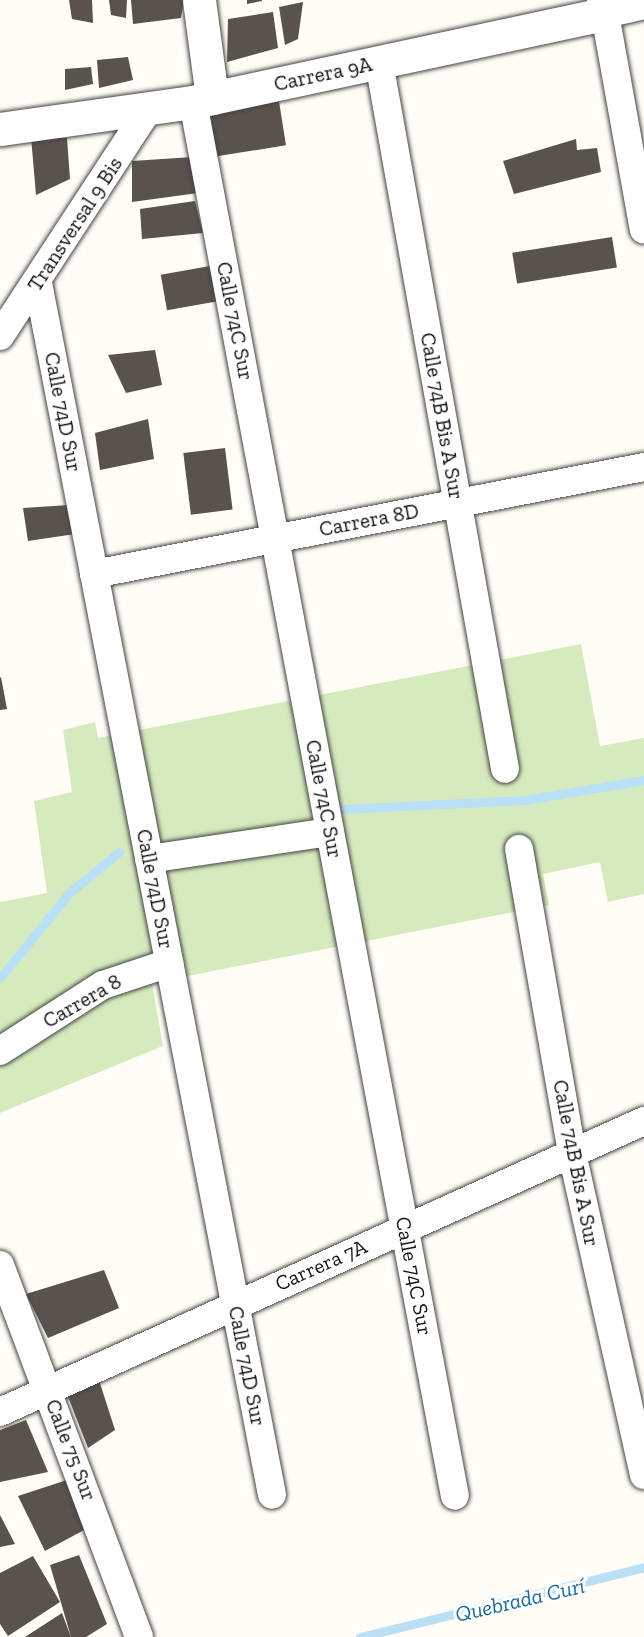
<!DOCTYPE html>
<meta charset="utf-8">
<style>
body{margin:0}
#map{position:relative;width:644px;height:1637px;overflow:hidden;background:#fffdf5;font-family:"Zilla Slab",serif}
div>[style]{position:absolute}
[style*='--x']{left:calc(var(--x)*1px);top:calc(var(--y)*1px);width:calc(var(--w)*1px);rotate:calc(var(--a)*1deg)}
.green>*{inset:0;background:#d5ebbd}
.stream>*{height:9px;margin:-4.5px;padding:0 4.5px;transform-origin:4.5px;border-radius:4.5px;background:#b9e0f7}
.building>*{inset:0;background:#5a524d;transform-origin:0 0}
.roads{filter:drop-shadow(0 0 2px #444) drop-shadow(0 0 2px #444)}
.minor>*{height:28px;margin:-14px;padding:0 14px;transform-origin:14px;border-radius:14px;background:#fff}
.tertiary>*{height:33px;margin:-16.5px;padding:0 16.5px;transform-origin:16.5px;border-radius:16.5px;background:#fff}
span{translate:-50% -50%;white-space:nowrap;text-align:center;line-height:1.15;-webkit-text-stroke:6px #fff;paint-order:stroke}
.street-label{font-size:21px;color:#111}
.water-label{font-size:22px;color:#1768a6;font-style:italic}
</style>
<div id="map">
<div class="green">
<i style="clip-path:polygon(581px 644px,600px 746px,644px 738px,644px 894px,608px 902px,600px 862px,543px 874px,549px 905px,152px 983px,163px 1046px,0 1113px,0 902px,47px 893px,34px 801px,72px 792px,63px 730px,95px 722px,98px 738px)"></i>
</div>
<div class="stream">
<i style="--x:343;--y:809;--w:182;--a:-2.8"></i>
<i style="--x:525;--y:800;--w:121;--a:-9.5"></i>
<i style="--x:0;--y:978;--w:109;--a:-50.9"></i>
<i style="--x:69;--y:893;--w:65;--a:-39.4"></i>
<i style="--x:360;--y:1637;--w:292;--a:-13.8"></i>
</div>
<div class="building">
<i style="clip-path:polygon(69px 0,92px 0,93px 23px,72px 19px)"></i>
<i style="clip-path:polygon(109px 0,127px 0,126px 18px,111px 15px)"></i>
<i style="clip-path:polygon(131px 0,184px 0,181px 18px,133px 24px)"></i>
<i style="clip-path:polygon(247px 0,262px 0,262px 1px,247px 4px)"></i>
<i style="clip-path:polygon(303px 2px,298px 39px,285px 45px,279px 7px)"></i>
<i style="clip-path:polygon(273px 12px,278px 48px,227px 62px,228px 19px)"></i>
<i style="clip-path:polygon(128px 57px,133px 80px,99px 88px,97px 60px)"></i>
<i style="clip-path:polygon(91px 67px,93px 84px,65px 90px,65px 69px)"></i>
<i style="left:278px;top:95px;width:51px;height:73px;rotate:81deg"></i>
<i style="clip-path:polygon(31px 137px,67px 138px,70px 179px,36px 195px)"></i>
<i style="clip-path:polygon(576px 139px,577px 150px,597px 148px,601px 172px,514px 194px,503px 161px)"></i>
<i style="clip-path:polygon(193px 157px,198px 193px,132px 202px,132px 161px)"></i>
<i style="clip-path:polygon(195px 201px,203px 233px,142px 239px,140px 209px)"></i>
<i style="left:612px;top:237px;width:31px;height:101px;rotate:81deg"></i>
<i style="left:210px;top:266px;width:36px;height:50px;rotate:80deg"></i>
<i style="clip-path:polygon(155px 350px,162px 385px,126px 393px,108px 355px)"></i>
<i style="clip-path:polygon(148px 419px,154px 459px,100px 470px,95px 433px)"></i>
<i style="left:225px;top:448px;width:62px;height:42px;rotate:83deg"></i>
<i style="clip-path:polygon(69px 505px,75px 534px,28px 541px,23px 508px)"></i>
<i style="clip-path:polygon(1px 677px,7px 709px,0 710px,0 678px)"></i>
<i style="clip-path:polygon(104px 1270px,119px 1308px,48px 1338px,26px 1294px)"></i>
<i style="clip-path:polygon(98px 1377px,115px 1430px,88px 1448px,67px 1394px)"></i>
<i style="clip-path:polygon(26px 1420px,48px 1472px,0 1482px,0 1430px)"></i>
<i style="clip-path:polygon(67px 1480px,86px 1529px,45px 1551px,18px 1496px)"></i>
<i style="clip-path:polygon(0 1515px,15px 1544px,0 1547px)"></i>
<i style="clip-path:polygon(79px 1555px,107px 1624px,86px 1637px,71px 1637px,50px 1565px)"></i>
<i style="clip-path:polygon(33px 1556px,60px 1602px,8px 1636px,0 1624px,0 1573px)"></i>
<i style="clip-path:polygon(62px 1613px,71px 1637px,25px 1637px)"></i>
</div>
<div class="roads">
<div class="minor">
<i style="--x:644;--y:5;--w:40;--a:167"></i>
<i style="--x:605;--y:14;--w:219;--a:79.8"></i>
<i style="--x:379;--y:62;--w:718;--a:79.89"></i>
<i style="--x:193;--y:102;--w:1418;--a:79.36"></i>
<i style="--x:38;--y:283;--w:1234;--a:79.07"></i>
<i style="--x:0;--y:336;--w:270;--a:-56.8"></i>
<i style="--x:94;--y:574;--w:560;--a:-11.01"></i>
<i style="--x:519;--y:849;--w:309;--a:80.1"></i>
<i style="--x:572;--y:1153;--w:330;--a:77.4"></i>
<i style="--x:149;--y:859;--w:183;--a:-8.5"></i>
<i style="--x:0;--y:1051;--w:122;--a:-32.7"></i>
<i style="--x:103;--y:985;--w:70;--a:-18.4"></i>
<i style="--x:0;--y:1265;--w:397;--a:69.5"></i>
<i style="--x:0;--y:1412;--w:707;--a:-24.32"></i>
</div>
<div class="tertiary">
<i style="--x:199;--y:0;--w:99;--a:82.4"></i>
<i style="--x:0;--y:129;--w:195;--a:-8"></i>
<i style="--x:193;--y:102;--w:421;--a:-12.1"></i>
<i style="--x:605;--y:14;--w:14;--a:-98"></i>
</div>
</div>
<div class="street-label">
<span style="left:323px;top:74px;rotate:-12deg">Carrera 9A</span>
<span style="left:75px;top:224px;rotate:-57deg">Transversal 9 Bis</span>
<span style="left:235px;top:321px;rotate:79deg">Calle 74C Sur</span>
<span style="left:63px;top:412px;rotate:79deg">Calle 74D Sur</span>
<span style="left:442px;top:416px;rotate:80deg">Calle 74B Bis A Sur</span>
<span style="left:369px;top:520px;rotate:-11deg">Carrera 8D</span>
<span style="left:324px;top:799px;rotate:79deg">Calle 74C Sur</span>
<span style="left:155px;top:889px;rotate:79deg">Calle 74D Sur</span>
<span style="left:82px;top:1001px;rotate:-30deg">Carrera 8</span>
<span style="left:576px;top:1163px;rotate:79deg">Calle 74B Bis A Sur</span>
<span style="left:321px;top:1265px;rotate:-24deg">Carrera 7A</span>
<span style="left:414px;top:1276px;rotate:79deg">Calle 74C Sur</span>
<span style="left:247px;top:1366px;rotate:79deg">Calle 74D Sur</span>
<span style="left:71px;top:1450px;rotate:69deg">Calle 75 Sur</span>
</div>
<div class="water-label">
<span style="left:520px;top:1600px;rotate:-13deg">Quebrada Curí</span>
</div>
</div>
